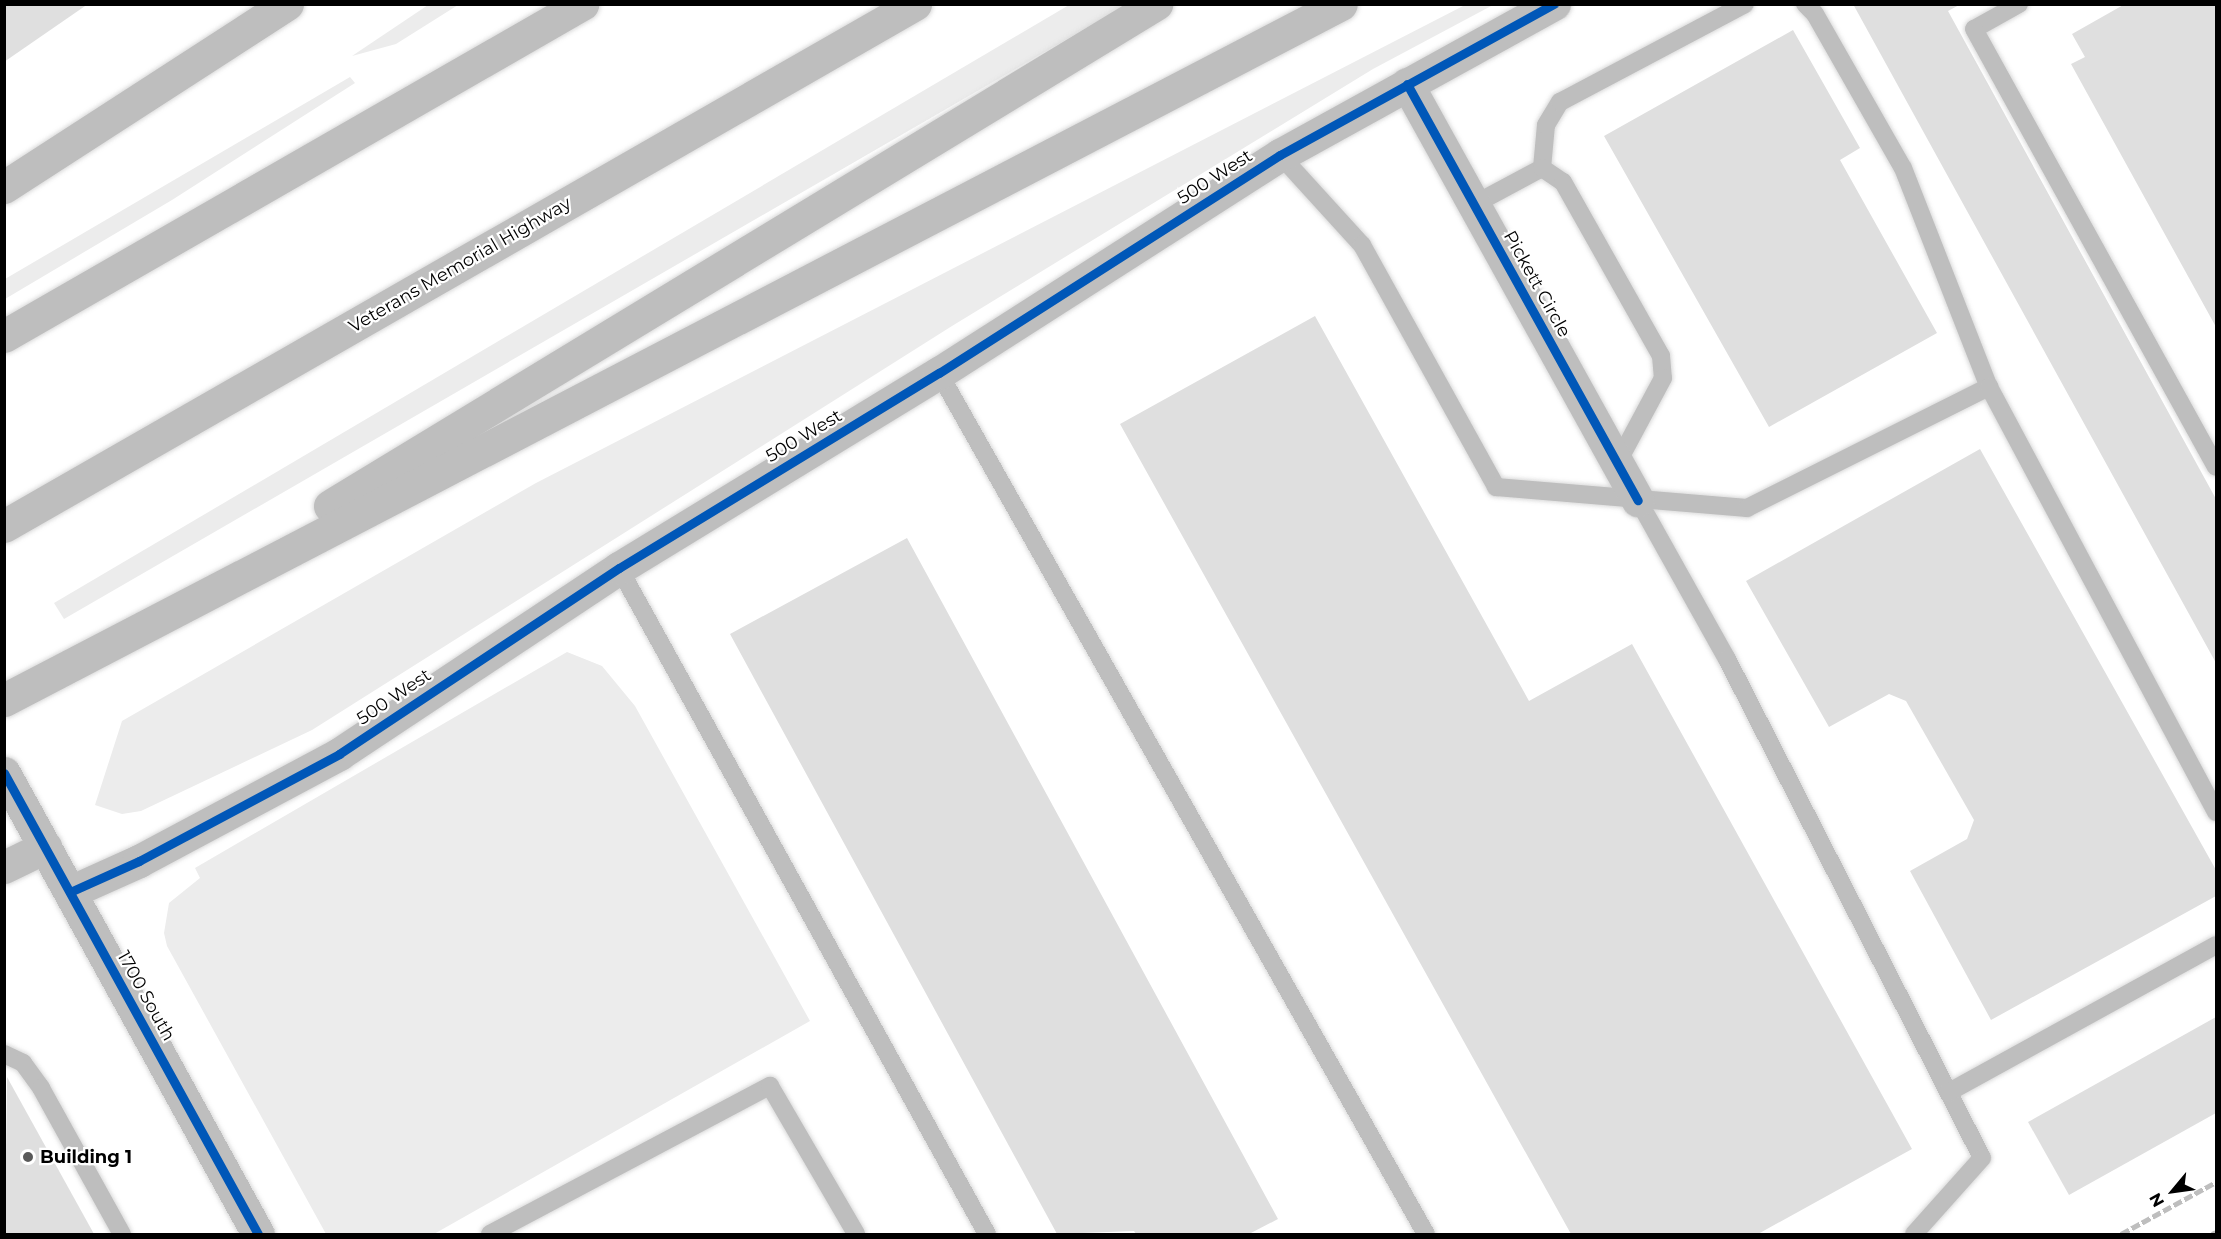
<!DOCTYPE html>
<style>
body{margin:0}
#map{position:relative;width:2221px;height:1239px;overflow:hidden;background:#fff;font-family:Montserrat,sans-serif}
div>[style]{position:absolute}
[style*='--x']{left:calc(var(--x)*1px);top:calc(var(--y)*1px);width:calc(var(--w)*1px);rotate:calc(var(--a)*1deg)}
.green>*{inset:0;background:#ececec}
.building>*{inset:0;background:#dfdfdf}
.roads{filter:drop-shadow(0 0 2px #dbdbdb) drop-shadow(0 0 2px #dbdbdb)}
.service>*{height:18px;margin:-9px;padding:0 9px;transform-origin:9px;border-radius:9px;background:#bebebe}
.minor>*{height:33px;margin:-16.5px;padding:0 16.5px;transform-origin:16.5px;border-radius:16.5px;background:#bebebe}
.tertiary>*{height:33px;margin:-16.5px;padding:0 16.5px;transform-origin:16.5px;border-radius:16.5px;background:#bebebe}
.motorway>*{height:33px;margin:-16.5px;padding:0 16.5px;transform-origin:16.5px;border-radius:16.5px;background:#bebebe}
.rail>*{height:4.5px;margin-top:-2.25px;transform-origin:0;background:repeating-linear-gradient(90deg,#bebebe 0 9px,transparent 0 12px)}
.cycleway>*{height:9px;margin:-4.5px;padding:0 4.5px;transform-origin:4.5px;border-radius:4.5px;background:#0057b8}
.dots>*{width:16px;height:16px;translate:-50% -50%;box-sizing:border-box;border:3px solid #fff;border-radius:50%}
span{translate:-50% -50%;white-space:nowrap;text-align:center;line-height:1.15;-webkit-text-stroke:4.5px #fff;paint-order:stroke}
.street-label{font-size:18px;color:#000}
.poi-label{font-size:18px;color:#000;font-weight:700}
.left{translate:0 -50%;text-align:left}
.frame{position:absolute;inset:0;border:6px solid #000;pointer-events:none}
.north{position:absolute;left:2143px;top:1161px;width:60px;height:60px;-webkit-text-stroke:4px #fff;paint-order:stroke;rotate:241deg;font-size:16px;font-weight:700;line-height:24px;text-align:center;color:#000}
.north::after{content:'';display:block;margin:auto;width:21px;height:27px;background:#000;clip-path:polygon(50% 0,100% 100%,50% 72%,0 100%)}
</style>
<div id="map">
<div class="green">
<i style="clip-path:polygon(428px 5px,458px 5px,396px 44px,352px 56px)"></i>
<i style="clip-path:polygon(1069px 5px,1126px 5px,64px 619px,54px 603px)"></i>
<i style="clip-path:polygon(1465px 5px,1493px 5px,1373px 69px,952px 326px,312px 730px,141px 811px,122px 814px,95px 805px,122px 721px,536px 483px)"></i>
<i style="clip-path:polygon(350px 77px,355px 83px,172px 200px,5px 299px,5px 279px)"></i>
<i style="clip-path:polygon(567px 652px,602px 666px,635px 706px,810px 1021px,434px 1234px,326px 1234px,167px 946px,164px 933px,169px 903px,200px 878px,195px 868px)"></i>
</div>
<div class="building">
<i style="clip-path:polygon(4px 4px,88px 4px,4px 62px)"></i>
<i style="clip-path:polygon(1853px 4px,1961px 4px,1948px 11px,2216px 499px,2216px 663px)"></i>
<i style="clip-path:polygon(2125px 4px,2216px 4px,2216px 327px,2071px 64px,2085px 57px,2072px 34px)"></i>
<i style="clip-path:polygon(1793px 30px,1860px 148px,1840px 160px,1937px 333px,1769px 427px,1604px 136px)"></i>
<i style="clip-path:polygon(1315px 316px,1529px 701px,1632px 644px,1912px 1149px,1758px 1234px,1571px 1234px,1120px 424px)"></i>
<i style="clip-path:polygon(1980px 449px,2216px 870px,2216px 896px,1991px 1020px,1910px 871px,1967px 839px,1974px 820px,1906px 701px,1889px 694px,1829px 727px,1746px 581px)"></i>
<i style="clip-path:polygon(907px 538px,1278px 1219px,1249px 1234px,1136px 1234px,1134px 1231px,1057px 1234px,730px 634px)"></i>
<i style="clip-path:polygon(2216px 1017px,2216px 1113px,2069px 1195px,2028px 1122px)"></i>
<i style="clip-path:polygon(7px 1077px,94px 1234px,5px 1234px)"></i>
</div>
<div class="roads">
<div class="service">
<i style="--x:1805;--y:4;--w:14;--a:45"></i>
<i style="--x:1815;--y:14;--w:177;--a:60.3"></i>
<i style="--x:1903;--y:168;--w:235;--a:68.6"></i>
<i style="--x:2019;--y:4;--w:51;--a:150.9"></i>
<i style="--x:1974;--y:29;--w:500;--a:61.08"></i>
<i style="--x:1280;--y:155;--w:122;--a:47.7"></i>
<i style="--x:1362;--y:245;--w:277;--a:61"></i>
<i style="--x:1496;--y:487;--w:252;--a:4.8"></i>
<i style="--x:1747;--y:508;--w:271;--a:-26.6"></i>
<i style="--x:1989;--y:387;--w:482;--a:61.9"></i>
<i style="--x:1542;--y:168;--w:43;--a:-84.7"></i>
<i style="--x:1546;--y:125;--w:27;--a:-59"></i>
<i style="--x:1560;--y:102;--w:209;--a:-27.9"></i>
<i style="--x:1473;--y:205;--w:78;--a:-28.2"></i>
<i style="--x:1542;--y:168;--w:25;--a:34"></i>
<i style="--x:1563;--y:182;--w:200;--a:60.6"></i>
<i style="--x:1661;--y:356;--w:22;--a:85"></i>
<i style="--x:1663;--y:378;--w:95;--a:118.2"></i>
<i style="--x:939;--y:373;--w:989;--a:60.51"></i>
<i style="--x:1638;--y:500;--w:182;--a:60.8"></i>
<i style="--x:1727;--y:659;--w:560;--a:62.93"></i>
<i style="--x:1982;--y:1158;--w:102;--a:131.8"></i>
<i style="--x:619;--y:568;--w:761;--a:61.08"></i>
<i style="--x:4;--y:1054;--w:21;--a:25"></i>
<i style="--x:23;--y:1063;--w:31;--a:54"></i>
<i style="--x:41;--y:1088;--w:167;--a:61"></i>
<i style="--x:1949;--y:1092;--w:305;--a:-28.8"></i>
<i style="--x:490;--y:1234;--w:317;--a:-27.9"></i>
<i style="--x:770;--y:1086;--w:171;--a:59.8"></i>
</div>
<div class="minor">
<i style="--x:1407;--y:84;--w:476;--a:61"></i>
<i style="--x:4;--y:867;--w:46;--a:-26"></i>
<i style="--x:70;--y:892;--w:76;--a:-24.2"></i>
<i style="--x:139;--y:861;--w:227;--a:-28.1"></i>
<i style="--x:339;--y:754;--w:336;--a:-33.6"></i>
<i style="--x:619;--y:568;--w:375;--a:-31.4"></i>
<i style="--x:939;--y:373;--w:405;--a:-32.6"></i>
<i style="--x:1280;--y:155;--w:313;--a:-28.9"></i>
</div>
<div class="tertiary">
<i style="--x:4;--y:773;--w:526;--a:61.15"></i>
</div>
<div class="motorway">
<i style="--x:4;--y:187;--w:337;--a:-32.9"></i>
<i style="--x:4;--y:336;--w:667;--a:-29.87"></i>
<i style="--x:330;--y:506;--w:967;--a:-31.29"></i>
<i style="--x:4;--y:526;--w:1050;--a:-29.81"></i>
<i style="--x:4;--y:700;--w:1507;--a:-27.5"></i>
</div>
</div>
<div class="rail">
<i style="--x:2121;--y:1234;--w:108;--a:-28.7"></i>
<i style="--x:2212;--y:1234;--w:4;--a:-27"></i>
</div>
<div class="cycleway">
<i style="--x:1407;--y:84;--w:476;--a:61"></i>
<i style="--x:4;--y:773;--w:526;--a:61.15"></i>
<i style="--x:70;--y:892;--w:76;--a:-24.2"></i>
<i style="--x:139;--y:861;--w:227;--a:-28.1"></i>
<i style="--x:339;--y:754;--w:336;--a:-33.6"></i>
<i style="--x:619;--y:568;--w:375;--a:-31.4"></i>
<i style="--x:939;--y:373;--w:405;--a:-32.6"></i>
<i style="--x:1280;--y:155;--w:313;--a:-28.9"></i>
</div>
<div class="dots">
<i style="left:28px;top:1157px;background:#595959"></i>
</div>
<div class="street-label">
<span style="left:1215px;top:177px;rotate:-33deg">500 West</span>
<span style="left:460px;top:265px;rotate:-30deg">Veterans Memorial Highway</span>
<span style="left:1537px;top:284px;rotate:61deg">Pickett Circle</span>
<span style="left:804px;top:436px;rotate:-31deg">500 West</span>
<span style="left:394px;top:697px;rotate:-34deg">500 West</span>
<span style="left:146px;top:996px;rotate:61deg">1700 South</span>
</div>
<div class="poi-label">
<span class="left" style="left:40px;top:1157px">Building 1</span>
</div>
<div class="frame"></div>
<div class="north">N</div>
</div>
